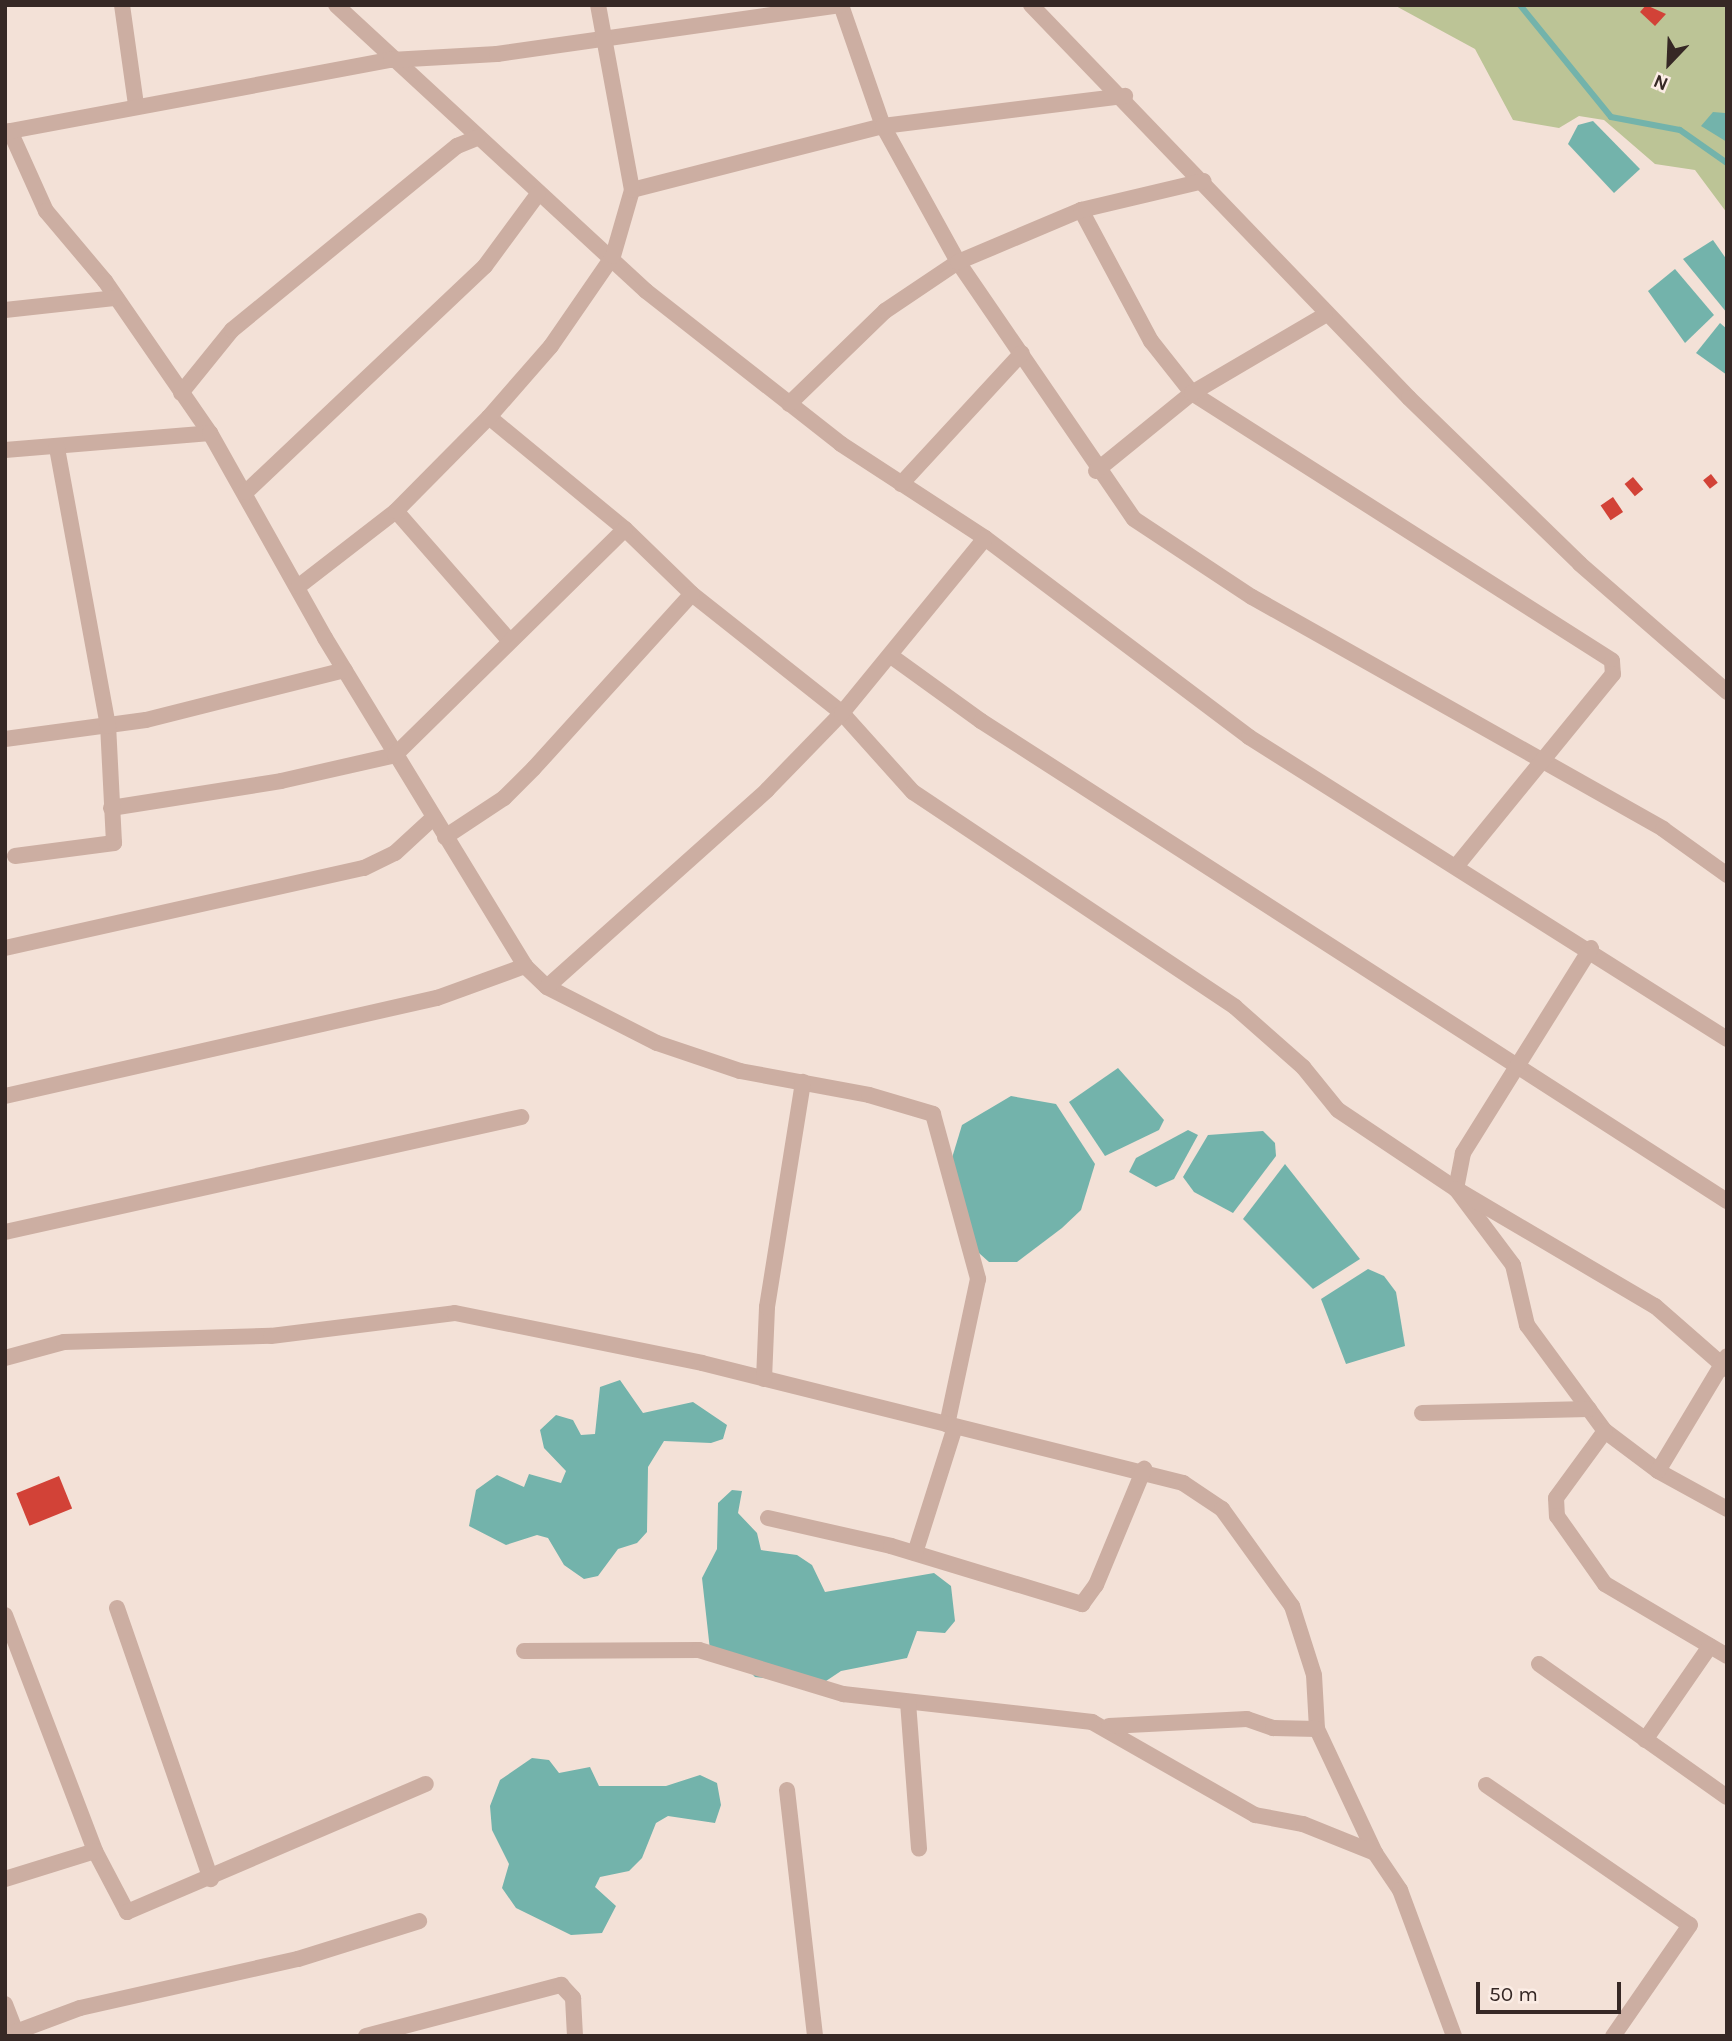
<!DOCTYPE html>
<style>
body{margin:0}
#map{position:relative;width:1732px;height:2041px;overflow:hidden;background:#f3e1d7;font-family:Karla,sans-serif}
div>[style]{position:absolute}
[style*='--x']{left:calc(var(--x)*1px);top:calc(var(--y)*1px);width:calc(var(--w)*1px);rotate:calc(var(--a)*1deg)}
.green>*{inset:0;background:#bcc496}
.water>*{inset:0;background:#73b3ab}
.stream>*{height:6px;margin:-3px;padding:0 3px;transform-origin:3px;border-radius:3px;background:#73b3ab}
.building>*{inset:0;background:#d24237;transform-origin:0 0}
.street>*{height:16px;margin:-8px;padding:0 8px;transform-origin:8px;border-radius:8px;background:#ccaea2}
span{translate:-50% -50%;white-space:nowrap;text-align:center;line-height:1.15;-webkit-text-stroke:5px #fbece4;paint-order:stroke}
.frame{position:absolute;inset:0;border:7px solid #362825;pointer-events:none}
.north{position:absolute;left:1634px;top:28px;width:70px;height:70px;-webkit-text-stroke:5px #fbece4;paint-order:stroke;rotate:203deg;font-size:19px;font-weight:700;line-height:28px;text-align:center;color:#362825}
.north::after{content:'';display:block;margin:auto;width:24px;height:32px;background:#362825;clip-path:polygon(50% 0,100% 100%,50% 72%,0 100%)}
.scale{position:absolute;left:1476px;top:1982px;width:145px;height:32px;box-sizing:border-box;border:4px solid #362825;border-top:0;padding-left:9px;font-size:21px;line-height:24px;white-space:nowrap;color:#362825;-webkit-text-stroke:5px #fbece4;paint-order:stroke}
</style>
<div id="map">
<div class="green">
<i style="clip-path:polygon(1394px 5px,1727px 5px,1727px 213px,1695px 170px,1655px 164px,1604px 120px,1579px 116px,1559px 128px,1513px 120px,1475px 49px)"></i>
</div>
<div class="water">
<i style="clip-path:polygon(1713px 112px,1725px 113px,1727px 142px,1701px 126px)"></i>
<i style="clip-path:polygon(1593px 121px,1640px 169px,1614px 193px,1568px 144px,1578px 125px)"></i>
<i style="clip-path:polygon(1713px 240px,1727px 260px,1727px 313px,1683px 259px)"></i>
<i style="clip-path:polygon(1675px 269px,1714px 315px,1685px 343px,1648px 291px)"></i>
<i style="clip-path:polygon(1720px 323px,1727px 329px,1727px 375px,1696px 353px)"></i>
<i style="clip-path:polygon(1118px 1068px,1164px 1120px,1159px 1130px,1105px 1156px,1069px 1102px)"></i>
<i style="clip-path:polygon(1011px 1096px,1056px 1104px,1095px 1164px,1081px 1210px,1062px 1228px,1017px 1262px,989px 1262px,970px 1245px,952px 1158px,962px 1125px)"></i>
<i style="clip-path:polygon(1188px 1130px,1198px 1135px,1174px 1179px,1156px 1187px,1129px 1172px,1136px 1158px)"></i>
<i style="clip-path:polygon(1263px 1131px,1275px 1143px,1276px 1156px,1233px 1213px,1194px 1192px,1183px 1177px,1208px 1135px)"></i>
<i style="clip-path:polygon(1285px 1164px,1360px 1259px,1313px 1289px,1243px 1219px)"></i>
<i style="clip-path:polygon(1368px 1269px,1384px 1276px,1396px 1292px,1405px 1346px,1346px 1364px,1321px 1299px)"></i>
<i style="clip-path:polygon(620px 1380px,643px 1413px,693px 1402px,727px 1425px,723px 1439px,711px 1443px,664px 1441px,648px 1467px,647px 1532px,637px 1543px,618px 1549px,598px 1576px,584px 1579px,564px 1565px,548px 1538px,537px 1535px,506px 1545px,469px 1526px,476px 1490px,497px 1475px,524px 1487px,529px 1474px,561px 1483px,566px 1471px,544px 1448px,540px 1430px,556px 1415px,573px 1420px,581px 1435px,595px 1434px,600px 1387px)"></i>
<i style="clip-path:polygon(732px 1490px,742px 1491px,738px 1513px,757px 1533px,761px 1550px,797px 1555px,812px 1565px,825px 1592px,934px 1573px,951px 1586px,955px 1621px,945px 1633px,917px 1631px,907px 1658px,841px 1671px,820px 1685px,755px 1677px,739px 1660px,711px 1659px,702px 1578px,717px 1549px,718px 1503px)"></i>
<i style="clip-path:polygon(532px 1758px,549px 1760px,559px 1773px,590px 1767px,599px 1786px,666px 1786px,700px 1775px,717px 1783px,721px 1805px,715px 1823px,668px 1816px,656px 1823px,642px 1858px,629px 1871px,600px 1877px,595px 1887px,616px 1906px,602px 1933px,571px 1935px,516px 1908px,502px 1888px,509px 1864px,492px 1830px,490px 1806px,500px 1780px)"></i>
</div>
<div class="stream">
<i style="--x:1520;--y:5;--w:144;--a:50.9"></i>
<i style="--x:1611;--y:117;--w:70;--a:10.7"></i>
<i style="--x:1680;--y:130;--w:57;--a:35.1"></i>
</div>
<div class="building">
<i style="clip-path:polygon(1646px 5px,1666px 14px,1655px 26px,1640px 12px)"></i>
<i style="left:1711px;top:474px;width:11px;height:10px;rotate:52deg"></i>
<i style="left:1633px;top:477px;width:16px;height:11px;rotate:50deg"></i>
<i style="left:1613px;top:497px;width:18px;height:15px;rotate:56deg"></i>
<i style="left:59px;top:1476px;width:35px;height:46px;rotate:68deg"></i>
</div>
<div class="street">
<i style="--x:122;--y:5;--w:101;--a:82"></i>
<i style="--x:336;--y:5;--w:422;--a:42.7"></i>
<i style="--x:646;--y:291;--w:248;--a:38.1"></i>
<i style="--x:841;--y:444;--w:172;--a:33.1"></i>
<i style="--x:985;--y:538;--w:331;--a:37"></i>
<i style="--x:1249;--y:737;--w:565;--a:32.28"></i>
<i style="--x:841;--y:5;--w:128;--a:70.9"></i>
<i style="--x:883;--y:126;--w:155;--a:61.1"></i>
<i style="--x:958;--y:262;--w:311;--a:55.6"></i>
<i style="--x:1134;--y:519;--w:141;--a:33.5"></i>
<i style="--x:1252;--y:597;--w:472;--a:29.4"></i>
<i style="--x:1663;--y:829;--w:79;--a:35.7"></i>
<i style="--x:1031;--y:5;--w:545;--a:46.11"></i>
<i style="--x:1409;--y:398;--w:238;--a:44.1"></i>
<i style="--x:1580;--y:564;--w:195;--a:41"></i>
<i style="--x:10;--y:131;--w:88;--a:65.8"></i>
<i style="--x:46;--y:211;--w:92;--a:49.9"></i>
<i style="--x:105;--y:281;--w:185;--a:55.4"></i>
<i style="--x:5;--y:132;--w:393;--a:-10.6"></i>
<i style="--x:391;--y:60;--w:106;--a:-3.2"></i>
<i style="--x:497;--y:54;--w:347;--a:-8.1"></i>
<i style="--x:632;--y:190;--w:259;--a:-14.3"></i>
<i style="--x:883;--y:126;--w:244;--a:-7.1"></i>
<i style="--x:1081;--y:210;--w:149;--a:61.9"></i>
<i style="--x:1151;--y:341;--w:66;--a:51.7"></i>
<i style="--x:1192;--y:393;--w:498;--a:32.5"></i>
<i style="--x:1612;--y:661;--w:13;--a:86"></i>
<i style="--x:1613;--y:674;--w:247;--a:129.2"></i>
<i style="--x:5;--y:310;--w:112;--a:-6.2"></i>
<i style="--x:181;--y:393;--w:81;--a:-51"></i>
<i style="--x:232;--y:330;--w:291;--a:-39.3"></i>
<i style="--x:457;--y:146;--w:22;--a:-22"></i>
<i style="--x:789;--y:404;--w:134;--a:-44.1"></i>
<i style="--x:885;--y:311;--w:88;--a:-33.9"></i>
<i style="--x:958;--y:262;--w:134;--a:-22.9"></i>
<i style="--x:1081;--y:210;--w:126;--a:-13.3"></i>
<i style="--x:489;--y:417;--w:176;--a:39.5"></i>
<i style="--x:625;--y:529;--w:93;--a:44.1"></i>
<i style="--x:692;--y:594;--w:191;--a:38.4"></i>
<i style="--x:842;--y:713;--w:106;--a:48.1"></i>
<i style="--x:913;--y:792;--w:387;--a:33.7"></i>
<i style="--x:1235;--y:1007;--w:91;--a:41.4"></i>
<i style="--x:1303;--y:1067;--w:55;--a:50.9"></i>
<i style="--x:1338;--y:1110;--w:142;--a:33.8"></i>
<i style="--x:1456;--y:1189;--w:95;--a:53.1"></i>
<i style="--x:1513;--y:1265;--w:62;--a:76.9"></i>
<i style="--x:1527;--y:1325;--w:132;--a:53.7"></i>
<i style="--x:1605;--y:1431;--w:66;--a:37"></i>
<i style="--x:1658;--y:1471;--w:79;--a:28.8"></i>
<i style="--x:5;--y:450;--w:206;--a:-4.7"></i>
<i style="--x:210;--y:433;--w:235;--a:60.7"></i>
<i style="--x:325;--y:638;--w:384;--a:58.6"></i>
<i style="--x:525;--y:966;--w:30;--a:44"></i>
<i style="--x:547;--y:987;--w:123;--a:27"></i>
<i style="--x:657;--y:1043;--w:88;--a:18.6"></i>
<i style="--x:740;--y:1071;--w:131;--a:10.5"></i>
<i style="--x:869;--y:1095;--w:67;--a:16.5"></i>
<i style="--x:933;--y:1114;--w:171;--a:74.7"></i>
<i style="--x:978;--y:1279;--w:149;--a:102"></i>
<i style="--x:1096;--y:471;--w:124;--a:-39.1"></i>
<i style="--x:1192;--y:393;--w:154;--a:-30.4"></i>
<i style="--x:901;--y:484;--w:178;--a:-47.3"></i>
<i style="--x:246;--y:492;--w:329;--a:-43.4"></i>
<i style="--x:485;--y:266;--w:89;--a:-53.6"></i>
<i style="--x:396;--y:511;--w:171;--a:48.8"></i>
<i style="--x:299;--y:586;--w:123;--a:-37.7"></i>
<i style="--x:396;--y:511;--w:132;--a:-45.3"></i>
<i style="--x:489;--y:417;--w:94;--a:-48.9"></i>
<i style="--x:551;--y:346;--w:109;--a:-55.4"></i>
<i style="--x:613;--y:256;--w:69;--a:-73.9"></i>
<i style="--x:632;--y:190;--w:188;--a:-100.4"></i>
<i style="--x:891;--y:656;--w:111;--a:35.8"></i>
<i style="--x:981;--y:721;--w:887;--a:32.76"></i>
<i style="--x:5;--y:739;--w:142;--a:-7.7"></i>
<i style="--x:146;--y:720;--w:205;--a:-14.1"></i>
<i style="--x:111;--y:808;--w:172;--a:-9"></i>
<i style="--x:281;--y:781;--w:117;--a:-12.8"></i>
<i style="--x:395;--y:755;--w:322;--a:-44.5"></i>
<i style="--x:445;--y:837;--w:71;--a:-33.5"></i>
<i style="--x:504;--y:798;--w:42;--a:-45"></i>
<i style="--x:534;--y:768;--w:235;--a:-47.8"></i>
<i style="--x:15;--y:856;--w:100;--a:-7.5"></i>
<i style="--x:114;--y:843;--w:117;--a:-92.9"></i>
<i style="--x:108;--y:726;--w:284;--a:-100.4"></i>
<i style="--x:5;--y:948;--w:368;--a:-12.6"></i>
<i style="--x:364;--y:868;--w:34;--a:-26"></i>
<i style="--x:395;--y:853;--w:53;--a:-42.7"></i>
<i style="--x:1591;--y:948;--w:242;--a:122"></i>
<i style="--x:1463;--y:1153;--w:37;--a:101"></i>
<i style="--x:1456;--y:1189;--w:231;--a:30.5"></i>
<i style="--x:1655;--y:1306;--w:96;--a:41.2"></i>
<i style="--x:547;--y:987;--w:295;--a:-41.8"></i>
<i style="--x:767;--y:790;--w:107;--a:-45.8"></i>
<i style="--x:842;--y:713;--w:226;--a:-50.7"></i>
<i style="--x:5;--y:1096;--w:443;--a:-12.8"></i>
<i style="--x:437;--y:998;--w:94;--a:-20"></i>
<i style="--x:5;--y:1232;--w:529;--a:-12.56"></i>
<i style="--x:5;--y:1358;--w:61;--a:-15.2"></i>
<i style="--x:64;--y:1342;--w:207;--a:-1.7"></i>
<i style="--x:271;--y:1336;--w:185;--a:-7.1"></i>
<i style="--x:455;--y:1313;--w:252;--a:11.4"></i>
<i style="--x:702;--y:1363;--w:496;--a:14"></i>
<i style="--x:1183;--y:1483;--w:47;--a:33.7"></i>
<i style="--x:1222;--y:1509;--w:120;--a:54.2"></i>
<i style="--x:1292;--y:1606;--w:72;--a:72.3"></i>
<i style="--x:1314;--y:1675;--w:54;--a:86.8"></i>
<i style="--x:1317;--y:1729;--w:137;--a:64.9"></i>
<i style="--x:1375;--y:1853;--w:45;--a:56"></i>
<i style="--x:1400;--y:1890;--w:156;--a:69.7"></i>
<i style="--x:764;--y:1379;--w:72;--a:-87.6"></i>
<i style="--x:767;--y:1307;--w:228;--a:-80.9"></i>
<i style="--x:1422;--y:1413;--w:167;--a:-1.4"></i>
<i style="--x:1605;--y:1431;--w:83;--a:126.2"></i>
<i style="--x:1556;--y:1498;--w:18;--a:87"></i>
<i style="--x:1557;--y:1516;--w:83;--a:54.8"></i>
<i style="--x:1605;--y:1584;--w:142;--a:30.5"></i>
<i style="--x:1658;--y:1471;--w:134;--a:-59"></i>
<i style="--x:768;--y:1518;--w:126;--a:12.8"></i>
<i style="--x:891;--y:1546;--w:200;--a:16.9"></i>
<i style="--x:1082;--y:1604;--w:24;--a:-54"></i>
<i style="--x:1096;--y:1585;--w:126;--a:-67.5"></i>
<i style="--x:915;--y:1553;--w:132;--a:-72.4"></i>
<i style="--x:117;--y:1608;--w:287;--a:70.9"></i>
<i style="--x:5;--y:1615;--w:253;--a:69.1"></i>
<i style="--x:95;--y:1851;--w:69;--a:62.3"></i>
<i style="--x:127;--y:1912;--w:325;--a:-23.2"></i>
<i style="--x:524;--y:1651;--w:175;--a:-0.3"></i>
<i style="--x:699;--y:1650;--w:151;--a:17"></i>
<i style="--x:843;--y:1694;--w:251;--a:6.4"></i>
<i style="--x:1092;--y:1722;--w:188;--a:29.7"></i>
<i style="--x:1255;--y:1815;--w:49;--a:10.6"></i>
<i style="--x:1303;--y:1824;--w:78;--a:21.9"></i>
<i style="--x:1539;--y:1664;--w:230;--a:35.3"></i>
<i style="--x:908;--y:1702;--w:147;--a:85.7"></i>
<i style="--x:1109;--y:1726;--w:138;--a:-2.9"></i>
<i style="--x:1247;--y:1719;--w:28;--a:19"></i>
<i style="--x:1273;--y:1728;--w:44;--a:1.3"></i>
<i style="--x:1645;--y:1740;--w:114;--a:-55.3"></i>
<i style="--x:1486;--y:1785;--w:247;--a:34.5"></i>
<i style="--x:1690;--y:1925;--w:135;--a:124.7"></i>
<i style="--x:787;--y:1790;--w:248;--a:83.5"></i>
<i style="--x:5;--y:1879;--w:94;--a:-17.3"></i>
<i style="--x:5;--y:2004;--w:34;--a:69"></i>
<i style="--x:5;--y:2036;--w:80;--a:-20.5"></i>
<i style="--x:80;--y:2008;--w:223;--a:-12.7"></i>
<i style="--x:298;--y:1959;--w:127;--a:-17.4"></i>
<i style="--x:366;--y:2036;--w:202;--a:-14.7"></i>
<i style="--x:561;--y:1985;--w:18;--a:47"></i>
<i style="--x:573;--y:1998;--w:38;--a:87"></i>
</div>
<div class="frame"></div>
<div class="north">N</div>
<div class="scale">50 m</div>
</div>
